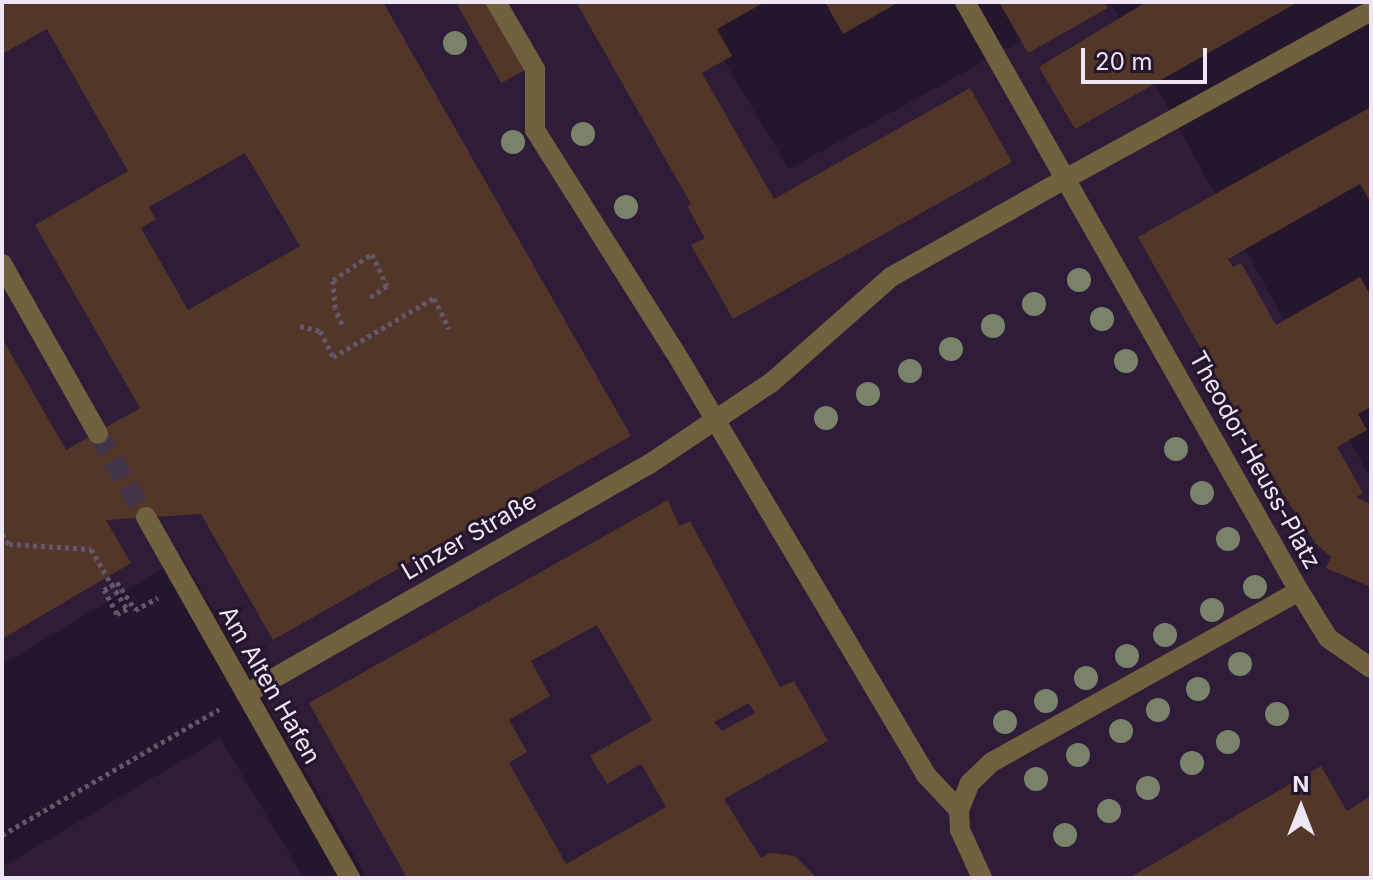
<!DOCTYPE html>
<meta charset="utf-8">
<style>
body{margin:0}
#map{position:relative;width:1373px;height:880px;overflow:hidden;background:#24162c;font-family:Inter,sans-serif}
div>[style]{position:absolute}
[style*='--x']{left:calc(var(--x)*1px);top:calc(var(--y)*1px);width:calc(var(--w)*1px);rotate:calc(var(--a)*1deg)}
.built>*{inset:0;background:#2e1c38}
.building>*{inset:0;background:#523628}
.minor-tunnel>*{height:20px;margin-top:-10px;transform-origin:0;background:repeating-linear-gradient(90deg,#42354a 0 20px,transparent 0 30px)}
.path>*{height:5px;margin-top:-2.5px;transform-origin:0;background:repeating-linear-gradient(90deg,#63576b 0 4px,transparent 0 8px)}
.pedestrian>*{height:20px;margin:-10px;padding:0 10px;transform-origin:10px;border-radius:10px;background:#71613f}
.minor>*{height:20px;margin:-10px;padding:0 10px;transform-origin:10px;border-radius:10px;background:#71613f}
.path-bridge>*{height:5px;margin-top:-2.5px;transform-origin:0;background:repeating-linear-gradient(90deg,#63576b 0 4px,transparent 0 8px)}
.trees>*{width:24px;height:24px;margin:-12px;border-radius:50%;background:#78836a}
span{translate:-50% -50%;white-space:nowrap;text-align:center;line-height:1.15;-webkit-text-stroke:6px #24162c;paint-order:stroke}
.street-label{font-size:24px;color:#efe6f5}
.frame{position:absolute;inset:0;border:4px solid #efe6f5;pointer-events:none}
.north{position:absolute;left:1261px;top:768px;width:80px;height:80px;-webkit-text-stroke:6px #24162c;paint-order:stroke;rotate:0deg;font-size:22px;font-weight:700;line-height:32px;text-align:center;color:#efe6f5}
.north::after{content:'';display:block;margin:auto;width:28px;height:36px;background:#efe6f5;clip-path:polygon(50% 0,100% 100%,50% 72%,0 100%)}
.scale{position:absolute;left:1081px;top:48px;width:126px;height:36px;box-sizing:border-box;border:4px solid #efe6f5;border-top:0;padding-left:10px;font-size:24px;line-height:28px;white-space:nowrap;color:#efe6f5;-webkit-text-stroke:6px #24162c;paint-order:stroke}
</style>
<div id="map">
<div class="built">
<i style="clip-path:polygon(2px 2px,689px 2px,789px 169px,1091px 2px,1110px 2px,1371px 479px,1371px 878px,367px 878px,182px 557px,2px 665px)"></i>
<i style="clip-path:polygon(220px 738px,304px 878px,2px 878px,2px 867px)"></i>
</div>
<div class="building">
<i style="clip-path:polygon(evenodd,2px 2px,383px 2px,631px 436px,273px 640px,201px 514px,106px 520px,131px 563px,2px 639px,2px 338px,66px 450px,140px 408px,35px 225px,128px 171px,47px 29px,2px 54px,2px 2px,245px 153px,300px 246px,188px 310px,141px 228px,156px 219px,149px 207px,245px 153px)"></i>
<i style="clip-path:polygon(456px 2px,486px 2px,525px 70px,501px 83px)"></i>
<i style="clip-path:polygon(576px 2px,765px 2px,717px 29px,732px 56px,702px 73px,774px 199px,970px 88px,1012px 162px,733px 319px,691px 245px,705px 238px,687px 206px,691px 204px)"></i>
<i style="clip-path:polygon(825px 2px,899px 2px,843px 34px)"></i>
<i style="clip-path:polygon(999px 2px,1104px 2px,1108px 8px,1028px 53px)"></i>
<i style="clip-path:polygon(1146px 2px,1298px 2px,1075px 129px,1039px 67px)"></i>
<i style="clip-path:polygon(1371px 107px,1371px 203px,1360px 184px,1228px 259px,1233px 267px,1241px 263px,1276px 325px,1360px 277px,1371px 296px,1371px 407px,1358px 414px,1367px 430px,1337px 447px,1363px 493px,1356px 497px,1371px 504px,1371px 587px,1326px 568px,1331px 557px,1316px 544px,1281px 491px,1138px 237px)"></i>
<i style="clip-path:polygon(evenodd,668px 500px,679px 526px,690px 521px,780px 687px,794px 681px,828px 741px,724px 799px,761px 858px,770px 853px,795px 856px,817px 878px,407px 878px,309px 703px,668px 500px,597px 625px,652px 720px,590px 756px,607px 784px,641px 764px,666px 807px,566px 864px,509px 763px,527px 752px,509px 720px,550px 696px,531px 661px,597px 625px,668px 500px,749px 703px,755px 713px,722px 731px,714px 722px,749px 703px)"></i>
<i style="clip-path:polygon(1321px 766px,1347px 811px,1371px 796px,1371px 878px,1129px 878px)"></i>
</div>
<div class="minor-tunnel">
<i style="--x:98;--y:434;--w:96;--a:60"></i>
</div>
<div class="path">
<i style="--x:342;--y:324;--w:17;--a:-114"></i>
<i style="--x:335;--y:308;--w:28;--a:-94"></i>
<i style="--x:333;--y:280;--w:47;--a:-33.7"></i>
<i style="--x:372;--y:254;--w:35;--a:65"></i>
<i style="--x:387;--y:286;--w:22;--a:146"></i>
<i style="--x:300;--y:326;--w:21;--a:14"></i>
<i style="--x:320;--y:331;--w:29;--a:63"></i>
<i style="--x:333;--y:357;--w:117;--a:-30.3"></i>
<i style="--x:434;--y:298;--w:34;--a:64"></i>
<i style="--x:2;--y:534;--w:12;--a:55"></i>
<i style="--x:9;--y:544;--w:82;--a:3.5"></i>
<i style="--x:91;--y:549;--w:32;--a:60"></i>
<i style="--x:117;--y:614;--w:27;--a:-118"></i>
<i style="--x:104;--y:590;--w:15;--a:-32"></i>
<i style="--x:117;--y:582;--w:33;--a:57"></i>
<i style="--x:135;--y:610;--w:26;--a:-28"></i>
<i style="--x:2;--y:835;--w:251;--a:-30.1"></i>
</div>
<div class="pedestrian">
<i style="--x:496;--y:2;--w:78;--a:59.8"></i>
<i style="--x:535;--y:69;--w:61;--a:90"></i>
<i style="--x:535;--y:130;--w:262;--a:57.8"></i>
<i style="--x:675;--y:352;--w:492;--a:59.3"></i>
<i style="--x:926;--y:775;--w:48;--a:46.7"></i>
<i style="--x:246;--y:694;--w:463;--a:-29.7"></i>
<i style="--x:648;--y:465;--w:149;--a:-33.8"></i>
<i style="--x:772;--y:382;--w:159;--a:-41.4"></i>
<i style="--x:891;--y:277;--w:202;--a:-29.4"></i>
<i style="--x:982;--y:878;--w:53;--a:-114.6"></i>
<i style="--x:960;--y:830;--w:20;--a:-93"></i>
<i style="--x:959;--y:810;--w:29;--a:-68"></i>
<i style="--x:970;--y:783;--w:30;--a:-44"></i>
<i style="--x:992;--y:762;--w:351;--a:-29.1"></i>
</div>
<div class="minor">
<i style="--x:965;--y:2;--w:677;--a:60.44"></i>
<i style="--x:1299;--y:591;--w:55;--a:58.3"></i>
<i style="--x:1328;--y:638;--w:52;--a:34.9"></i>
<i style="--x:1067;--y:178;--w:347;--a:-28.8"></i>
<i style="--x:2;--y:264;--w:195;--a:60.5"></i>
<i style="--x:146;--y:517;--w:415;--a:60.5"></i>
</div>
<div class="path-bridge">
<i style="--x:107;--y:577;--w:38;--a:58"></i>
<i style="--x:127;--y:609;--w:11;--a:153"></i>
</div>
<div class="trees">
<i style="left:455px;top:43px"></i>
<i style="left:583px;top:134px"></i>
<i style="left:513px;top:142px"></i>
<i style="left:626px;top:207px"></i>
<i style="left:1079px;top:280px"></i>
<i style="left:1034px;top:304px"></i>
<i style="left:1102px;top:319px"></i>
<i style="left:993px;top:326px"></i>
<i style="left:951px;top:349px"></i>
<i style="left:1126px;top:361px"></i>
<i style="left:910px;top:371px"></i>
<i style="left:868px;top:394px"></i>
<i style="left:826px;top:418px"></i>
<i style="left:1176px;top:449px"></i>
<i style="left:1202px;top:493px"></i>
<i style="left:1228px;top:539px"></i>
<i style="left:1255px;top:587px"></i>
<i style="left:1212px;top:610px"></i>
<i style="left:1165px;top:635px"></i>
<i style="left:1127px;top:656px"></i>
<i style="left:1240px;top:664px"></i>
<i style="left:1086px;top:678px"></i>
<i style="left:1198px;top:689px"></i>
<i style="left:1046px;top:701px"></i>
<i style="left:1158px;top:710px"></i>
<i style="left:1277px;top:714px"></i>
<i style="left:1005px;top:722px"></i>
<i style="left:1121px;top:731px"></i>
<i style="left:1228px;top:742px"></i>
<i style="left:1078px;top:755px"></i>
<i style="left:1192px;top:763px"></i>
<i style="left:1036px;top:779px"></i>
<i style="left:1148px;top:788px"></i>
<i style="left:1109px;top:811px"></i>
<i style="left:1065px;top:835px"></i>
</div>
<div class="street-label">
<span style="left:1255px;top:460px;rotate:61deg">Theodor-Heuss-Platz</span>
<span style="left:469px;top:536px;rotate:-30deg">Linzer Straße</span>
<span style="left:270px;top:685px;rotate:60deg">Am Alten Hafen</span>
</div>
<div class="frame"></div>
<div class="north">N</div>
<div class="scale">20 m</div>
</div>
